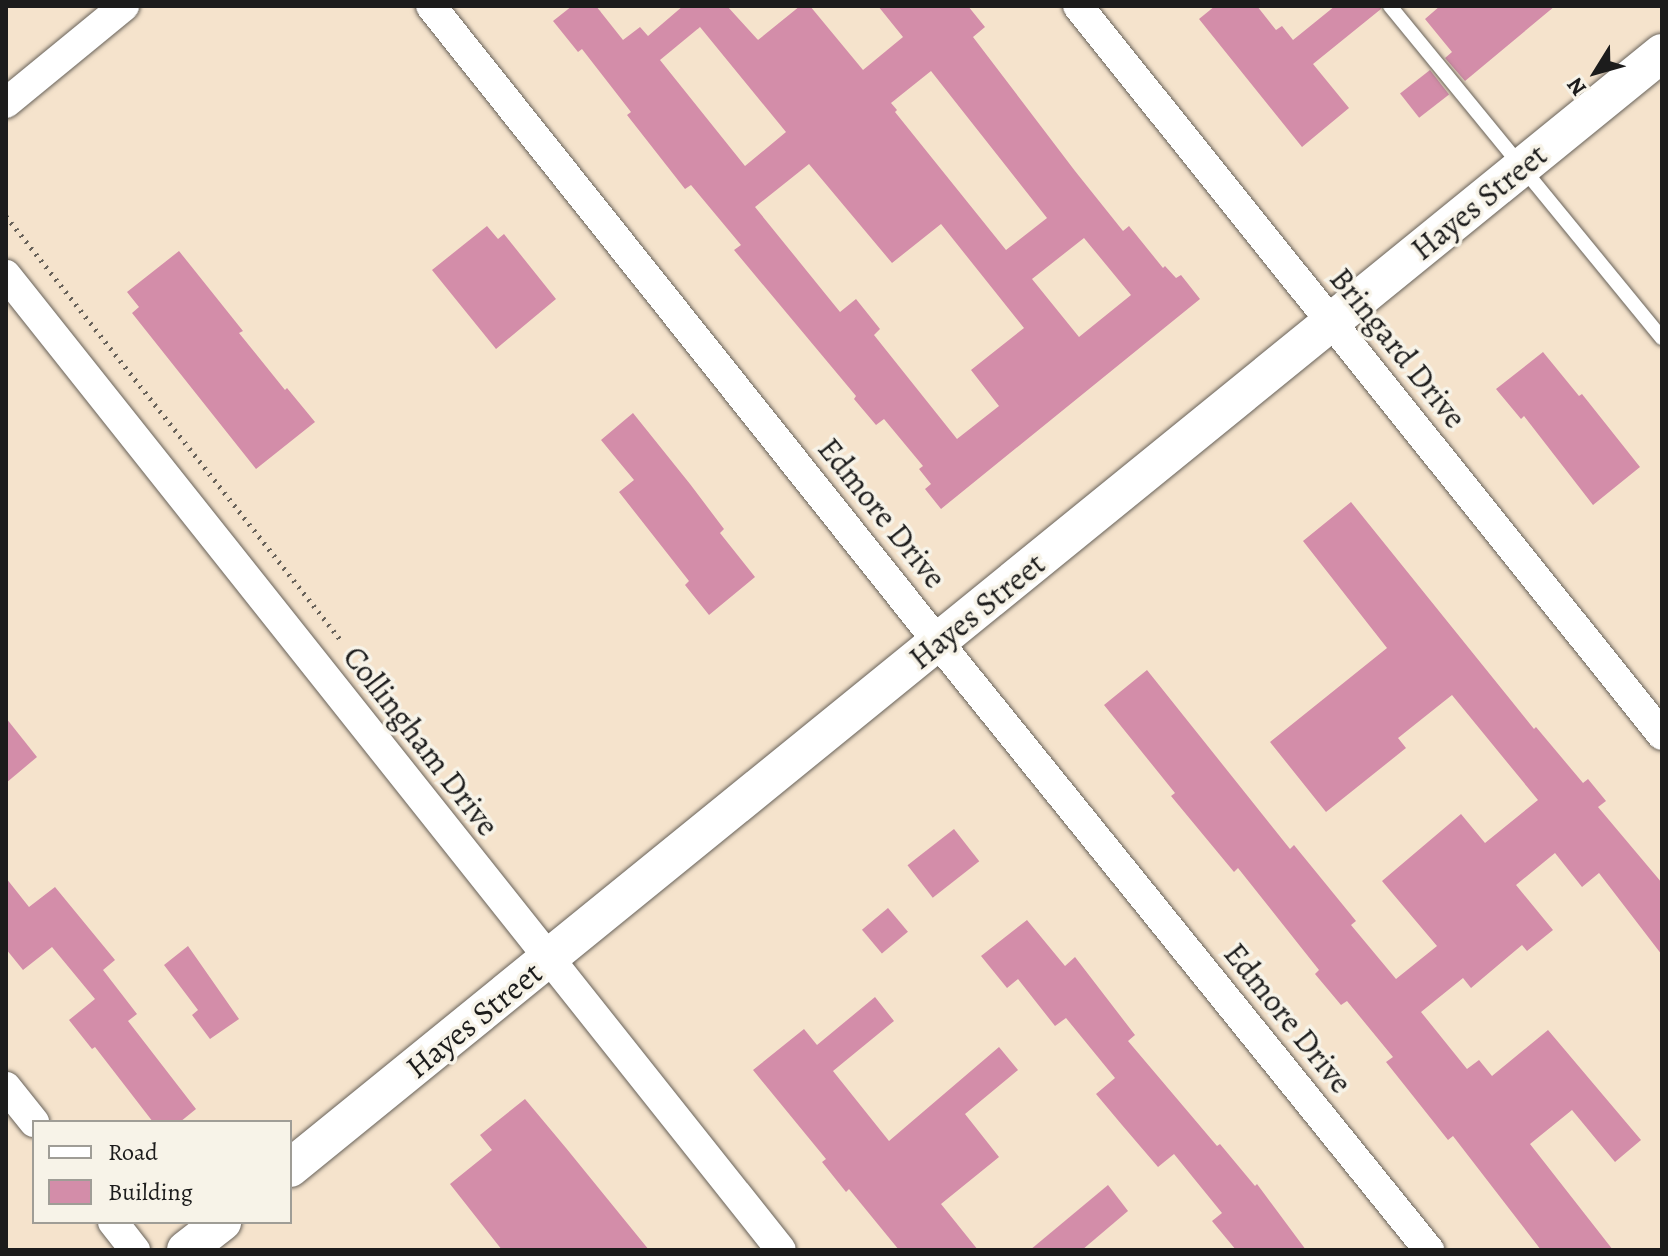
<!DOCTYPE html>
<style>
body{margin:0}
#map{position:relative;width:1668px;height:1256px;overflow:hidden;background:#f5e3cc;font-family:Alegreya,serif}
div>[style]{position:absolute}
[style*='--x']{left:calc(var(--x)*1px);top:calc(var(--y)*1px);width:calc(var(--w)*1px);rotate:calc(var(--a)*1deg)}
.building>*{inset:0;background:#d38da9;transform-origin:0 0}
.path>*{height:5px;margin-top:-2.5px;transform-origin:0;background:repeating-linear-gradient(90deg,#68625a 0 2px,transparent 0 8px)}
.roads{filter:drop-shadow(0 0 2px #68625a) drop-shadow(0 0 2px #68625a)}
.service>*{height:14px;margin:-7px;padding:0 7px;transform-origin:7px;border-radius:7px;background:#fff}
.minor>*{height:30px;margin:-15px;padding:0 15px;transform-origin:15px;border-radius:15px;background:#fff}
.tertiary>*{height:38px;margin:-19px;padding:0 19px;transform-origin:19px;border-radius:19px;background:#fff}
span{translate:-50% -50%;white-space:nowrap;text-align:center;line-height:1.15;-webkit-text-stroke:7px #f7f3e8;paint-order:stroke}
.street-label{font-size:32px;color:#1c1c1c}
.frame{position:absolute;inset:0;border:8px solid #1c1c1c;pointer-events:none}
.legend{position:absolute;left:32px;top:1120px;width:260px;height:104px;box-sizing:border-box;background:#f7f3e8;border:2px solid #9f9d96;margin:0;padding:10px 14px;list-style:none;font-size:24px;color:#1c1c1c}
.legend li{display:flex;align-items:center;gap:16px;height:40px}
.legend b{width:40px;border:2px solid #9f9d96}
.north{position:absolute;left:1556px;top:32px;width:80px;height:80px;-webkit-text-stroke:6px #f7f3e8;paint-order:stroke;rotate:233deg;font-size:22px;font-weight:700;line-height:32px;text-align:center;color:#1c1c1c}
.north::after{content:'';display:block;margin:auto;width:28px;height:36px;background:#1c1c1c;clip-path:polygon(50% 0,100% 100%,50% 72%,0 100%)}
</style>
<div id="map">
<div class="building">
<i style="clip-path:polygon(evenodd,572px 6px,596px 6px,623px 40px,640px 27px,648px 36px,683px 6px,727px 6px,758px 40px,800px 6px,810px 6px,863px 70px,903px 37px,878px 6px,968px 6px,985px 27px,973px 37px,1075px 171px,1123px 231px,1129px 226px,1163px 268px,1165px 266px,1176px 278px,1181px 275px,1200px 299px,941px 509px,925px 489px,931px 484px,919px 469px,923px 466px,884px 419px,876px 425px,854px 399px,856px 396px,734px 250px,741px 245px,691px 185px,685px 189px,627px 115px,631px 112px,582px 49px,578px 52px,553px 21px,572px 6px,700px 27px,786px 132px,745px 166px,660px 60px,700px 27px,572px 6px,931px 71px,1047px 218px,1006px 250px,895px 112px,897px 110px,891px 103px,931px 71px,572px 6px,809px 164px,892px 263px,941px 224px,1024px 328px,971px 370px,999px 406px,957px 439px,874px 335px,880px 329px,856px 299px,840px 312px,755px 207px,809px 164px,572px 6px,1084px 238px,1131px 295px,1079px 337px,1032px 279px,1084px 238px)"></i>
<i style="clip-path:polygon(1215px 6px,1257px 6px,1276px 30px,1282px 26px,1293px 40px,1335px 6px,1380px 6px,1381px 9px,1313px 64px,1349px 108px,1302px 147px,1199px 19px)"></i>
<i style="clip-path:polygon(1440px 6px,1555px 6px,1465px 81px,1445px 58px,1452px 52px,1425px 19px)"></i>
<i style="left:1430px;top:70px;width:31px;height:38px;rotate:52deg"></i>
<i style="clip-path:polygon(487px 226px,498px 239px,504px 234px,556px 299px,496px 349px,432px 270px)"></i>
<i style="clip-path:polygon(179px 251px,243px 331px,239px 333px,285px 390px,287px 388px,315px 422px,256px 469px,132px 313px,139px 307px,127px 292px)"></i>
<i style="clip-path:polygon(1543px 352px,1579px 396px,1582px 394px,1640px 467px,1593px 505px,1524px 416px,1521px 419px,1496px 389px)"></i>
<i style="clip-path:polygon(633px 413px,690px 484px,724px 529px,720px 533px,755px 577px,709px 615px,685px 585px,689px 581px,619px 492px,634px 480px,601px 440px)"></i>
<i style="clip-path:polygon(1351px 502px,1534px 729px,1536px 727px,1583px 783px,1588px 779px,1606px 801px,1598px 807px,1662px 883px,1662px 955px,1599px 873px,1582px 887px,1555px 853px,1516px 885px,1553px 930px,1527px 951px,1522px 945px,1471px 988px,1463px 978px,1421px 1012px,1467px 1069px,1479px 1060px,1492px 1076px,1548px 1030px,1641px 1140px,1615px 1162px,1572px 1110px,1530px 1144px,1613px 1250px,1541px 1250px,1453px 1136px,1448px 1140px,1386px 1062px,1393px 1057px,1347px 1001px,1341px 1005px,1315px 974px,1319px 970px,1238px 868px,1234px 872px,1171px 796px,1175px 793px,1104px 705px,1147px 670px,1290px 849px,1294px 845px,1356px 921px,1351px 925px,1396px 979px,1437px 946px,1382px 881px,1461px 814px,1485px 843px,1538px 800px,1452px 695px,1398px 738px,1406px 748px,1326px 812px,1270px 742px,1387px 648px,1303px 541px)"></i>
<i style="clip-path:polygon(6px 718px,37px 757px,6px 783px)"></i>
<i style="left:954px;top:829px;width:41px;height:59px;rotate:52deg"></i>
<i style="clip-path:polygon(6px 878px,29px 907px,55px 887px,115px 960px,103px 970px,137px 1014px,128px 1021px,196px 1109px,180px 1122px,153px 1122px,95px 1047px,92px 1049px,69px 1020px,95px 999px,52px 947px,23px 970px,6px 949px)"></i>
<i style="left:888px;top:908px;width:31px;height:34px;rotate:50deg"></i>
<i style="clip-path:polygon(1027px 920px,1065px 966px,1075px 957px,1135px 1035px,1128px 1041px,1217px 1146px,1220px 1144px,1255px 1186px,1257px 1184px,1306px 1250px,1236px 1250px,1212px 1221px,1222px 1213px,1174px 1154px,1158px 1167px,1122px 1125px,1096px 1094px,1115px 1078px,1066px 1018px,1055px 1026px,1018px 979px,1007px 988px,981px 956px)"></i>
<i style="clip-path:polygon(188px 946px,239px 1019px,210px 1039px,192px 1015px,198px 1010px,164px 965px)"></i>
<i style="clip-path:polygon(875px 997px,894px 1021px,833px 1071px,889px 1141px,999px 1047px,1018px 1070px,965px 1114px,999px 1157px,941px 1204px,978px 1250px,899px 1250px,849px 1189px,846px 1192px,822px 1162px,826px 1159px,753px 1070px,804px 1029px,817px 1045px)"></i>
<i style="clip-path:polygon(525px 1099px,566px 1148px,649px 1250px,502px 1250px,450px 1184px,492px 1150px,480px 1135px)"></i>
<i style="clip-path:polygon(1108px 1185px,1128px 1211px,1082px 1250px,1030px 1250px)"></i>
</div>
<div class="path">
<i style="--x:6;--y:216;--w:539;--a:51.71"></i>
</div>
<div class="roads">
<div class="service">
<i style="--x:1390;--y:6;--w:429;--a:50.7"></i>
</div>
<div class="minor">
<i style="--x:431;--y:6;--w:813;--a:51.44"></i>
<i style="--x:938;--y:642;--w:782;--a:51.08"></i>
<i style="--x:1078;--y:6;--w:934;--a:51.3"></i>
<i style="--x:6;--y:103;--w:153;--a:-39.4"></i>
<i style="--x:6;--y:275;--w:1245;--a:51.52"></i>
<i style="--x:6;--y:1087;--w:45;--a:51.3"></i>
<i style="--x:113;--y:1222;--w:36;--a:52"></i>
</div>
<div class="tertiary">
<i style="--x:290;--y:1168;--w:1768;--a:-39.1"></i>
<i style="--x:186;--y:1250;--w:46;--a:-37.9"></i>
</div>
</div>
<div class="street-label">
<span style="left:1479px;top:202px;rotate:-39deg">Hayes Street</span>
<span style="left:1398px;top:348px;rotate:51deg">Bringard Drive</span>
<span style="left:882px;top:513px;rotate:51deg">Edmore Drive</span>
<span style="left:977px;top:611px;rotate:-39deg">Hayes Street</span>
<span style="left:421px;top:741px;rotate:52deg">Collingham Drive</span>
<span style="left:1288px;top:1018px;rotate:51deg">Edmore Drive</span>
<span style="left:474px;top:1020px;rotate:-39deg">Hayes Street</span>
</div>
<div class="frame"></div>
<ul class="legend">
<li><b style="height:10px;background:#fff"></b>Road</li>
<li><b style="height:22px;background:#d38da9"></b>Building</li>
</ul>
<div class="north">N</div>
</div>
